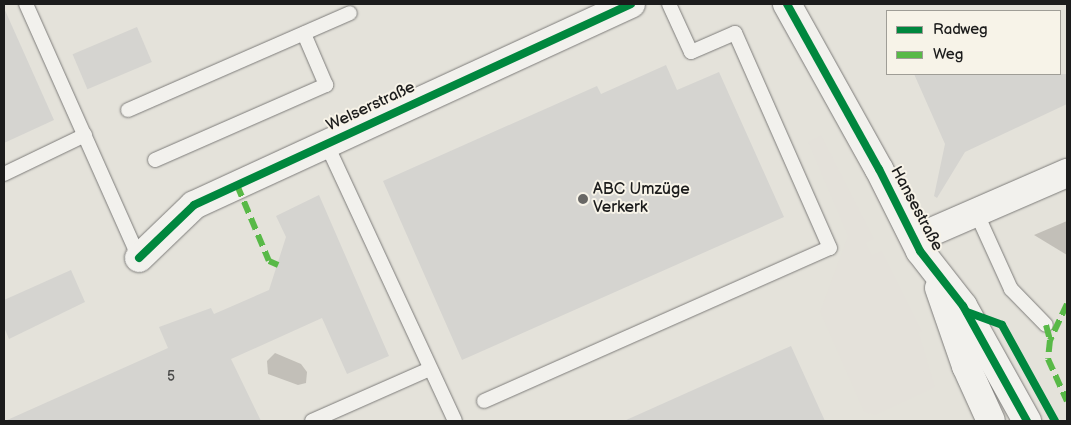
<!DOCTYPE html>
<meta charset="utf-8">
<style>
body{margin:0}
#map{position:relative;width:1071px;height:425px;overflow:hidden;background:#f4f2ec;font-family:"Balsamiq Sans",sans-serif}
div>[style]{position:absolute}
[style*='--x']{left:calc(var(--x)*1px);top:calc(var(--y)*1px);width:calc(var(--w)*1px);rotate:calc(var(--a)*1deg)}
.built>*{inset:0;background:#e4e2da}
.green>*{inset:0;background:#e4e1da}
.water>*{inset:0;background:#c2bfb8}
.building>*{inset:0;background:#d5d4d0;transform-origin:0 0}
.roads{filter:drop-shadow(0 0 1px #7d7c7a) drop-shadow(0 0 1px #7d7c7a)}
.service>*{height:14px;margin:-7px;padding:0 7px;transform-origin:7px;border-radius:7px;background:#f2f1ed}
.minor>*{height:28px;margin:-14px;padding:0 14px;transform-origin:14px;border-radius:14px;background:#f2f1ed}
.quiet>*{height:6px;margin-top:-3px;transform-origin:0;background:repeating-linear-gradient(90deg,#58b947 0 12px,transparent 0 18px)}
.cycleway>*{height:8px;margin:-4px;padding:0 4px;transform-origin:4px;border-radius:4px;background:#00873e}
.dots>*{width:14px;height:14px;translate:-50% -50%;box-sizing:border-box;border:2px solid #f7f3e8;border-radius:50%}
span{translate:-50% -50%;white-space:nowrap;text-align:center;line-height:1.15;-webkit-text-stroke:4px #f7f3e8;paint-order:stroke}
.number-label{font-size:14px;color:#4a4a49}
.number-label span{-webkit-text-stroke-width:0}
.street-label{font-size:16px;color:#1c1c1c}
.poi-label{font-size:16px;color:#1c1c1c}
.left{translate:0 -50%;text-align:left}
.frame{position:absolute;inset:0;border:5px solid #1c1c1c;pointer-events:none}
.legend{position:absolute;left:886px;top:10px;width:175px;height:65px;box-sizing:border-box;background:#f7f3e8;border:1px solid #9f9d96;margin:0;padding:6px 9px;list-style:none;font-size:15px;color:#1c1c1c}
.legend li{display:flex;align-items:center;gap:10px;height:25px}
.legend b{width:25px;border:1px solid #9f9d96}
</style>
<div id="map">
<div class="built">
<i style="clip-path:polygon(evenodd,4px 4px,1067px 4px,1067px 421px,4px 421px,4px 4px,887px 11px,1060px 11px,1060px 74px,887px 74px,887px 11px)"></i>
</div>
<div class="green">
<i style="clip-path:polygon(821px 135px,874px 239px,866px 243px,872px 255px,882px 251px,922px 331px,919px 333px,935px 387px,875px 415px,864px 412px,820px 312px,848px 236px,808px 142px)"></i>
</div>
<div class="water">
<i style="clip-path:polygon(1067px 221px,1067px 255px,1034px 235px)"></i>
<i style="clip-path:polygon(275px 353px,301px 364px,307px 372px,306px 383px,298px 385px,268px 374px,267px 361px)"></i>
</div>
<div class="building">
<i style="clip-path:polygon(4px 8px,54px 120px,4px 143px)"></i>
<i style="left:137px;top:27px;width:38px;height:70px;rotate:67deg"></i>
<i style="clip-path:polygon(666px 65px,677px 90px,719px 72px,784px 217px,462px 360px,383px 181px,597px 86px,601px 94px)"></i>
<i style="clip-path:polygon(914px 74px,1067px 74px,1067px 104px,965px 152px,937px 198px,934px 196px,945px 144px)"></i>
<i style="clip-path:polygon(319px 195px,389px 356px,347px 374px,322px 318px,231px 359px,261px 421px,5px 421px,168px 348px,159px 327px,211px 308px,214px 314px,269px 290px,286px 237px,276px 216px)"></i>
<i style="clip-path:polygon(71px 270px,85px 302px,9px 339px,4px 327px,4px 300px)"></i>
<i style="clip-path:polygon(791px 346px,825px 421px,624px 421px)"></i>
</div>
<div class="roads">
<div class="service">
<i style="--x:26;--y:4;--w:278;--a:66"></i>
<i style="--x:128;--y:110;--w:242;--a:-23.6"></i>
<i style="--x:326;--y:143;--w:306;--a:65.1"></i>
<i style="--x:155;--y:160;--w:187;--a:-23.7"></i>
<i style="--x:326;--y:85;--w:56;--a:-113.3"></i>
<i style="--x:4;--y:174;--w:90;--a:-25.7"></i>
<i style="--x:976;--y:212;--w:85;--a:65.6"></i>
<i style="--x:1011;--y:289;--w:50;--a:45.8"></i>
<i style="--x:484;--y:401;--w:378;--a:-23.9"></i>
<i style="--x:830;--y:248;--w:235;--a:-113.8"></i>
<i style="--x:735;--y:33;--w:48;--a:156.6"></i>
<i style="--x:691;--y:52;--w:53;--a:-114.6"></i>
<i style="--x:312;--y:421;--w:129;--a:-23.8"></i>
</div>
<div class="minor">
<i style="--x:787;--y:4;--w:189;--a:60.9"></i>
<i style="--x:879;--y:169;--w:92;--a:63.4"></i>
<i style="--x:920;--y:251;--w:70;--a:52"></i>
<i style="--x:963;--y:306;--w:132;--a:60.9"></i>
<i style="--x:915;--y:239;--w:166;--a:-23.5"></i>
<i style="--x:139;--y:258;--w:76;--a:-43.9"></i>
<i style="--x:194;--y:205;--w:481;--a:-24.7"></i>
<i style="--x:939;--y:288;--w:83;--a:70.9"></i>
<i style="--x:966;--y:366;--w:60;--a:65.6"></i>
</div>
</div>
<div class="quiet">
<i style="--x:237;--y:185;--w:82;--a:67.2"></i>
<i style="--x:269;--y:261;--w:10;--a:24"></i>
<i style="--x:1067;--y:304;--w:40;--a:115"></i>
<i style="--x:1050;--y:340;--w:19;--a:96"></i>
<i style="--x:1048;--y:359;--w:46;--a:65.7"></i>
<i style="--x:1046;--y:325;--w:16;--a:75"></i>
</div>
<div class="cycleway">
<i style="--x:787;--y:4;--w:189;--a:60.9"></i>
<i style="--x:879;--y:169;--w:92;--a:63.4"></i>
<i style="--x:920;--y:251;--w:70;--a:52"></i>
<i style="--x:963;--y:306;--w:132;--a:60.9"></i>
<i style="--x:139;--y:258;--w:76;--a:-43.9"></i>
<i style="--x:194;--y:205;--w:481;--a:-24.7"></i>
<i style="--x:967;--y:312;--w:37;--a:20"></i>
<i style="--x:1002;--y:325;--w:110;--a:61.1"></i>
</div>
<div class="dots">
<i style="left:583px;top:199px;background:#686765"></i>
</div>
<div class="number-label">
<span style="left:171px;top:377px">5</span>
</div>
<div class="street-label">
<span style="left:371px;top:107px;rotate:-25deg">Welserstraße</span>
<span style="left:916px;top:209px;rotate:62deg">Hansestraße</span>
</div>
<div class="poi-label">
<span class="left" style="left:593px;top:199px">ABC Umzüge<br>Verkerk</span>
</div>
<div class="frame"></div>
<ul class="legend">
<li><b style="height:6px;background:#00873e"></b>Radweg</li>
<li><b style="height:6px;background:#58b947"></b>Weg</li>
</ul>
</div>
